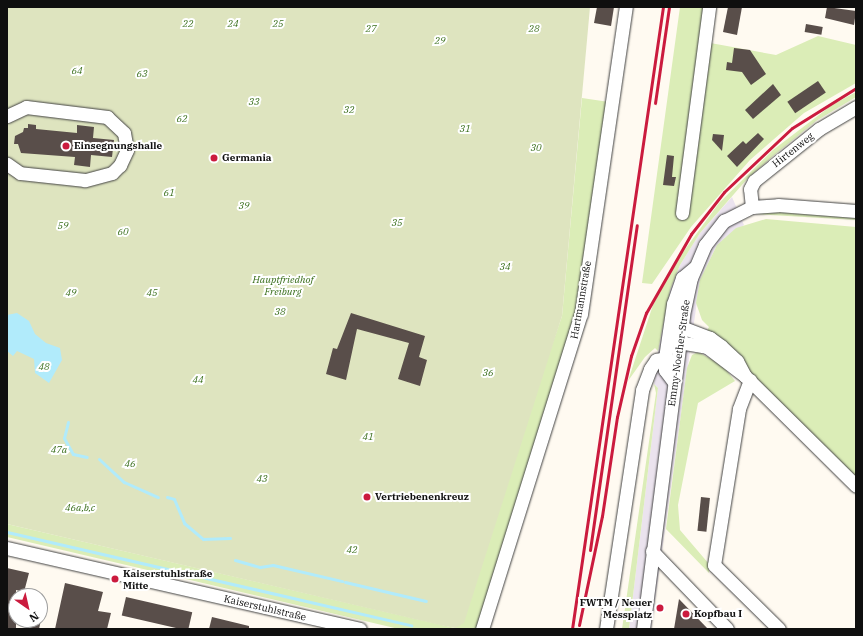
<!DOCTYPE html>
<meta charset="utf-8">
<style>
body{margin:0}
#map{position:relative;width:863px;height:636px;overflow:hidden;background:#fffaf1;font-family:"IBM Plex Serif",serif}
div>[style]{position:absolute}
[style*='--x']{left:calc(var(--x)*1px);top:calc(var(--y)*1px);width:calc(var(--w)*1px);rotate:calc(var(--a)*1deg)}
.industrial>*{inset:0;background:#ebe3ee}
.green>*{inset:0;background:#dbedb7}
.cemetery>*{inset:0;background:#dee4bf}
.water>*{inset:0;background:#b1ebfb}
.stream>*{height:3px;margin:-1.5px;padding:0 1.5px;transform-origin:1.5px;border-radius:1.5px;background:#b1ebfb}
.building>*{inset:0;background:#594e4a;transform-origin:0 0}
.roads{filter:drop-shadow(0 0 1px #424242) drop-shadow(0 0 1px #424242)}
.minor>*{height:13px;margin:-6.5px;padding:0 6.5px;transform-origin:6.5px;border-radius:6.5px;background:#fff}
.rail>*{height:3px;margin:-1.5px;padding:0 1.5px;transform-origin:1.5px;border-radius:1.5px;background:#cb1b3e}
.dots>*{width:11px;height:11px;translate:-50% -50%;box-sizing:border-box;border:2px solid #fff;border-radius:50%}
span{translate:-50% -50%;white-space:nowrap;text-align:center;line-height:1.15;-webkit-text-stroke:4px #fff;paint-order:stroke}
.park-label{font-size:10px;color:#376d19;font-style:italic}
.poi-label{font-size:10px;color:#0f0f0f;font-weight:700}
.left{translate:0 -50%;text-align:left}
.right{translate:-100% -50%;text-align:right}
.street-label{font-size:10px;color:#0f0f0f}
.frame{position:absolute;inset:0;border:8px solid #0f0f0f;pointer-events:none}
.north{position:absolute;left:8px;top:588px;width:40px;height:40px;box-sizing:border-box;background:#fff;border:1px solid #9f9f9f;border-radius:50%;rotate:146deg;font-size:11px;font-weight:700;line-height:16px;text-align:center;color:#0f0f0f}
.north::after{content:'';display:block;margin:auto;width:14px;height:18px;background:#cb1b3e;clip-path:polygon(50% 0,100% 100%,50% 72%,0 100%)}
</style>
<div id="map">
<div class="industrial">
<i style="clip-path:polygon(732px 197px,744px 225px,717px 245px,700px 280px,651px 629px,629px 629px,658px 388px,654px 384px,658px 351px,670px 290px,680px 265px,700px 233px)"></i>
</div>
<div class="green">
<i style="clip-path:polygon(680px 7px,708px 7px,705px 42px,776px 55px,818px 36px,856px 45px,856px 83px,804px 113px,750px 160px,691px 227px,652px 284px,642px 283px)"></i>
<i style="clip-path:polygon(856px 92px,856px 97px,816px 121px,773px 156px,748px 178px,700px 233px,680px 265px,670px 290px,658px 351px,655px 348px,645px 357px,628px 381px,653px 305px,678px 259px,719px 203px,773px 150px,832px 105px)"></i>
<i style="clip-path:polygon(582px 98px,609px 102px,577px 313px,477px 629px,399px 629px,7px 537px,7px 524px,455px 628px,562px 316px)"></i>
<i style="clip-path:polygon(768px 209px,856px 216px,856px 220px,755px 214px)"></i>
<i style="clip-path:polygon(766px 219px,856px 227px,856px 479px,706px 332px,709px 327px,702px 320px,696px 303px,700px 280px,717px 245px,736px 228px)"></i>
<i style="clip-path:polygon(698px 352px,722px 365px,735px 381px,698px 403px,678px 505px,680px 530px,709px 564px,709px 573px,666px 529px,687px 368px,692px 355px)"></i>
<i style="clip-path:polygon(654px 384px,658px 388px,629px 629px,622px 629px,656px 393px)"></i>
</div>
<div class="cemetery">
<i style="clip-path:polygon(7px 7px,590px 7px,562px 316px,464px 623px,455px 628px,440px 625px,7px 524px)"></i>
</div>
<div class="water">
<i style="clip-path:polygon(17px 313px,29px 321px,35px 334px,46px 343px,60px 348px,62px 360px,49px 383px,35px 373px,34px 359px,17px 351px,13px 356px,7px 351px,7px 315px)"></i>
</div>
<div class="stream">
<i style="--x:68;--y:422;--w:16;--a:104"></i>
<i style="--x:64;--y:438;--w:18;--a:61"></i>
<i style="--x:73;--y:454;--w:14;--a:12"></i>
<i style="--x:99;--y:459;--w:34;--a:43"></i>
<i style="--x:124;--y:482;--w:37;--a:24"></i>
<i style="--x:167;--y:497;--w:7;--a:16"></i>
<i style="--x:174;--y:499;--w:26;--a:67"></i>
<i style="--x:184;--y:523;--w:25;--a:40"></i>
<i style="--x:203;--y:539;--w:27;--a:-2"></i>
<i style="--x:7;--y:532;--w:415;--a:13"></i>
<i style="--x:235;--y:560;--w:26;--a:16"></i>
<i style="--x:260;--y:567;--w:13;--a:-9"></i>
<i style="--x:273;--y:565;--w:71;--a:13.1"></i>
<i style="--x:345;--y:582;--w:83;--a:13.2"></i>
</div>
<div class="building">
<i style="clip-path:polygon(597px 7px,614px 7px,611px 26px,594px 23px)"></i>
<i style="clip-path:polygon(728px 7px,742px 7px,737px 35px,723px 32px)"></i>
<i style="clip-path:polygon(827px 7px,856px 11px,854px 25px,825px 18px)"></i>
<i style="left:806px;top:24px;width:17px;height:8px;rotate:10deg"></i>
<i style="clip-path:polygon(734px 48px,750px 50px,766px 74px,751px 85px,742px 72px,726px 70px,727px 62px,732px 63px)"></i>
<i style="left:818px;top:81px;width:14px;height:37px;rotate:56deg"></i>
<i style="clip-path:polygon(773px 84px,781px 95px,753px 119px,745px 110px)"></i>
<i style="clip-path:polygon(28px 124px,36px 125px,36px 129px,77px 133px,77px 125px,94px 127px,93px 138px,114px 140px,112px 157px,91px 155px,90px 167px,74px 165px,75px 157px,21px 153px,18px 144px,14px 144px,15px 136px,23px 132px,24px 128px,28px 128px)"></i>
<i style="clip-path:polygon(758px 133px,764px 139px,737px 167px,727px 156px,743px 141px,746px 144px)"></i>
<i style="clip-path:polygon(713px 134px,724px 135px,722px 151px,712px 140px)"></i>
<i style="clip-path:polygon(667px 155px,674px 156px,672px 177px,676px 177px,674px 186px,663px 185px)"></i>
<i style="clip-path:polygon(351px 313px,425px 336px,419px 357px,427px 360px,420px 386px,398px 379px,409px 343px,357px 329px,346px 380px,326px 374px,333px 348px,337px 349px)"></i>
<i style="left:701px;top:497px;width:9px;height:34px;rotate:6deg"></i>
<i style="clip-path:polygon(7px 568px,29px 573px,24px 592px,16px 590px,16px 629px,7px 629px)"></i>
<i style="clip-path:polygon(65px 583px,103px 592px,98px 611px,111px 613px,107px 629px,55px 629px)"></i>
<i style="left:126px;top:597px;width:68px;height:19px;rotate:13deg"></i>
<i style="clip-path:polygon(679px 599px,708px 629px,674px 629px)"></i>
<i style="clip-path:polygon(212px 617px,249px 626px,249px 629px,209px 629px)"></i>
<i style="clip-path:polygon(32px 620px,41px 620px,39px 629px,30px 629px)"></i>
</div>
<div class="roads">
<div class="minor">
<i style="--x:7;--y:116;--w:21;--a:-25"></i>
<i style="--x:26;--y:107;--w:82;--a:7"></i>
<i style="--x:107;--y:117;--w:23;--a:43"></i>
<i style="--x:124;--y:133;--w:17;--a:80"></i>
<i style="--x:127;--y:150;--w:17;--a:115"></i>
<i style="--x:120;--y:165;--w:11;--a:135"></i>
<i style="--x:112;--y:173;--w:28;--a:165"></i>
<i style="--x:85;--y:180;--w:65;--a:-173.9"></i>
<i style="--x:20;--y:173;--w:16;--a:-145"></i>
<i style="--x:752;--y:207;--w:18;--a:-96"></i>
<i style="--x:750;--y:189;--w:9;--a:-63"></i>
<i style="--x:754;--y:181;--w:83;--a:-38.7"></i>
<i style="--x:819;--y:129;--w:43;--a:-30.7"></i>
<i style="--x:682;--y:213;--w:208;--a:-82.5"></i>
<i style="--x:679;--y:342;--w:28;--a:10"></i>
<i style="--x:707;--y:347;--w:48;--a:37.3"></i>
<i style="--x:745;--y:376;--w:17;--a:-118"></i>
<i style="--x:737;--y:361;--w:22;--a:-137"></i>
<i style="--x:721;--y:346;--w:14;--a:-144"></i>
<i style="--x:710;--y:338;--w:30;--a:-159"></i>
<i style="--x:745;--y:376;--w:156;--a:44.7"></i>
<i style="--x:750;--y:380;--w:31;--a:111"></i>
<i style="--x:739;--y:409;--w:158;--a:99.1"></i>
<i style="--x:714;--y:565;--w:91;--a:44.6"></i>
<i style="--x:674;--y:382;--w:15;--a:-127"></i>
<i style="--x:665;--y:370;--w:12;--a:-90"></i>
<i style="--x:665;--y:358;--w:55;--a:-81.6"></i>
<i style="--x:673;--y:304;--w:28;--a:-71"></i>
<i style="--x:682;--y:278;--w:16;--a:-40"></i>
<i style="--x:7;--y:548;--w:362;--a:12.9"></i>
<i style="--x:652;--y:551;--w:108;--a:46.1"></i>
<i style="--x:482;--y:629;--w:330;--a:-72.6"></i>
<i style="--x:581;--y:314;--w:310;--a:-81.7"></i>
<i style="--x:606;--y:629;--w:242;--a:-81.4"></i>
<i style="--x:642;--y:390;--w:22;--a:-69"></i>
<i style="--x:650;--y:369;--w:11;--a:-56"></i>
<i style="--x:656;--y:360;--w:9;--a:-13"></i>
<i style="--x:643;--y:629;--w:317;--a:-82.7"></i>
<i style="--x:683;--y:315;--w:38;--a:-78"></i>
<i style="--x:691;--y:278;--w:36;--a:-67"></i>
<i style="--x:705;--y:245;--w:31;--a:-52"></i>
<i style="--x:724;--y:221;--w:31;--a:-27"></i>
<i style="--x:752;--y:207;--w:26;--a:-4"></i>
<i style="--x:778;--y:205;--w:78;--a:4.4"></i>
</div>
</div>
<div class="rail">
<i style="--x:655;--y:103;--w:97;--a:-81.7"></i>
<i style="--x:590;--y:550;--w:328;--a:-81.8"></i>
<i style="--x:579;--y:625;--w:111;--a:-78.1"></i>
<i style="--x:602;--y:516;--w:100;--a:-81.4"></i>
<i style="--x:617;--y:417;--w:63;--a:-77.1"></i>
<i style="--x:631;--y:356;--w:46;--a:-70.8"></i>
<i style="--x:646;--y:313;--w:91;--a:-60.3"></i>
<i style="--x:691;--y:234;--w:53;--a:-51.8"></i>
<i style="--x:724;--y:192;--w:93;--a:-43.3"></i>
<i style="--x:792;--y:128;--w:75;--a:-32"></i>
<i style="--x:572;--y:629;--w:629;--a:-81.68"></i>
</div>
<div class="dots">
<i style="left:66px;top:146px;background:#cb1b3e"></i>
<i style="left:214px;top:158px;background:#cb1b3e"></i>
<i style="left:367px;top:497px;background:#cb1b3e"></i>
<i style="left:115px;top:579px;background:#cb1b3e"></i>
<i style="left:660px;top:608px;background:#cb1b3e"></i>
<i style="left:686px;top:614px;background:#cb1b3e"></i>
</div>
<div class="park-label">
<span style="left:188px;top:24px">22</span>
<span style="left:233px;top:24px">24</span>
<span style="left:278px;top:24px">25</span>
<span style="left:371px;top:29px">27</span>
<span style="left:534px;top:29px">28</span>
<span style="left:440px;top:41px">29</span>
<span style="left:77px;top:71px">64</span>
<span style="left:142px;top:74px">63</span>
<span style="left:254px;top:102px">33</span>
<span style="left:349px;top:110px">32</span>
<span style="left:182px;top:119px">62</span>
<span style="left:465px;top:129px">31</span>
<span style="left:536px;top:148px">30</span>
<span style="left:169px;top:193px">61</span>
<span style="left:244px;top:206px">39</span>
<span style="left:397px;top:223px">35</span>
<span style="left:63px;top:226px">59</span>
<span style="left:123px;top:232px">60</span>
<span style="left:505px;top:267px">34</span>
<span style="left:283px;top:285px">Hauptfriedhof<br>Freiburg</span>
<span style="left:71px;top:293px">49</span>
<span style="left:152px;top:293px">45</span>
<span style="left:280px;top:312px">38</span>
<span style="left:44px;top:367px">48</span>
<span style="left:488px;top:373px">36</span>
<span style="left:198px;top:380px">44</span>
<span style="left:368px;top:437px">41</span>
<span style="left:59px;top:450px">47a</span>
<span style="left:130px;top:464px">46</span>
<span style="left:262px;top:479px">43</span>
<span style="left:80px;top:508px">46a,b,c</span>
<span style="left:352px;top:550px">42</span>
</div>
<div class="poi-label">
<span class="left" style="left:74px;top:146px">Einsegnungshalle</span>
<span class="left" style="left:222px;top:158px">Germania</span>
<span class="left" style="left:375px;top:497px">Vertriebenenkreuz</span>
<span class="left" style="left:123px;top:579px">Kaiserstuhlstraße<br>Mitte</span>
<span class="right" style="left:652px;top:608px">FWTM / Neuer<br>Messplatz</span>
<span class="left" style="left:694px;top:614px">Kopfbau I</span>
</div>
<div class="street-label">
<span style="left:793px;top:150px;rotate:-38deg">Hirtenweg</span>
<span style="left:581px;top:300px;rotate:-80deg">Hartmannstraße</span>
<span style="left:679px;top:353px;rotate:-82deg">Emmy-Noether-Straße</span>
<span style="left:265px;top:608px;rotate:13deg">Kaiserstuhlstraße</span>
</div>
<div class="frame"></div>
<div class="north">N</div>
</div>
